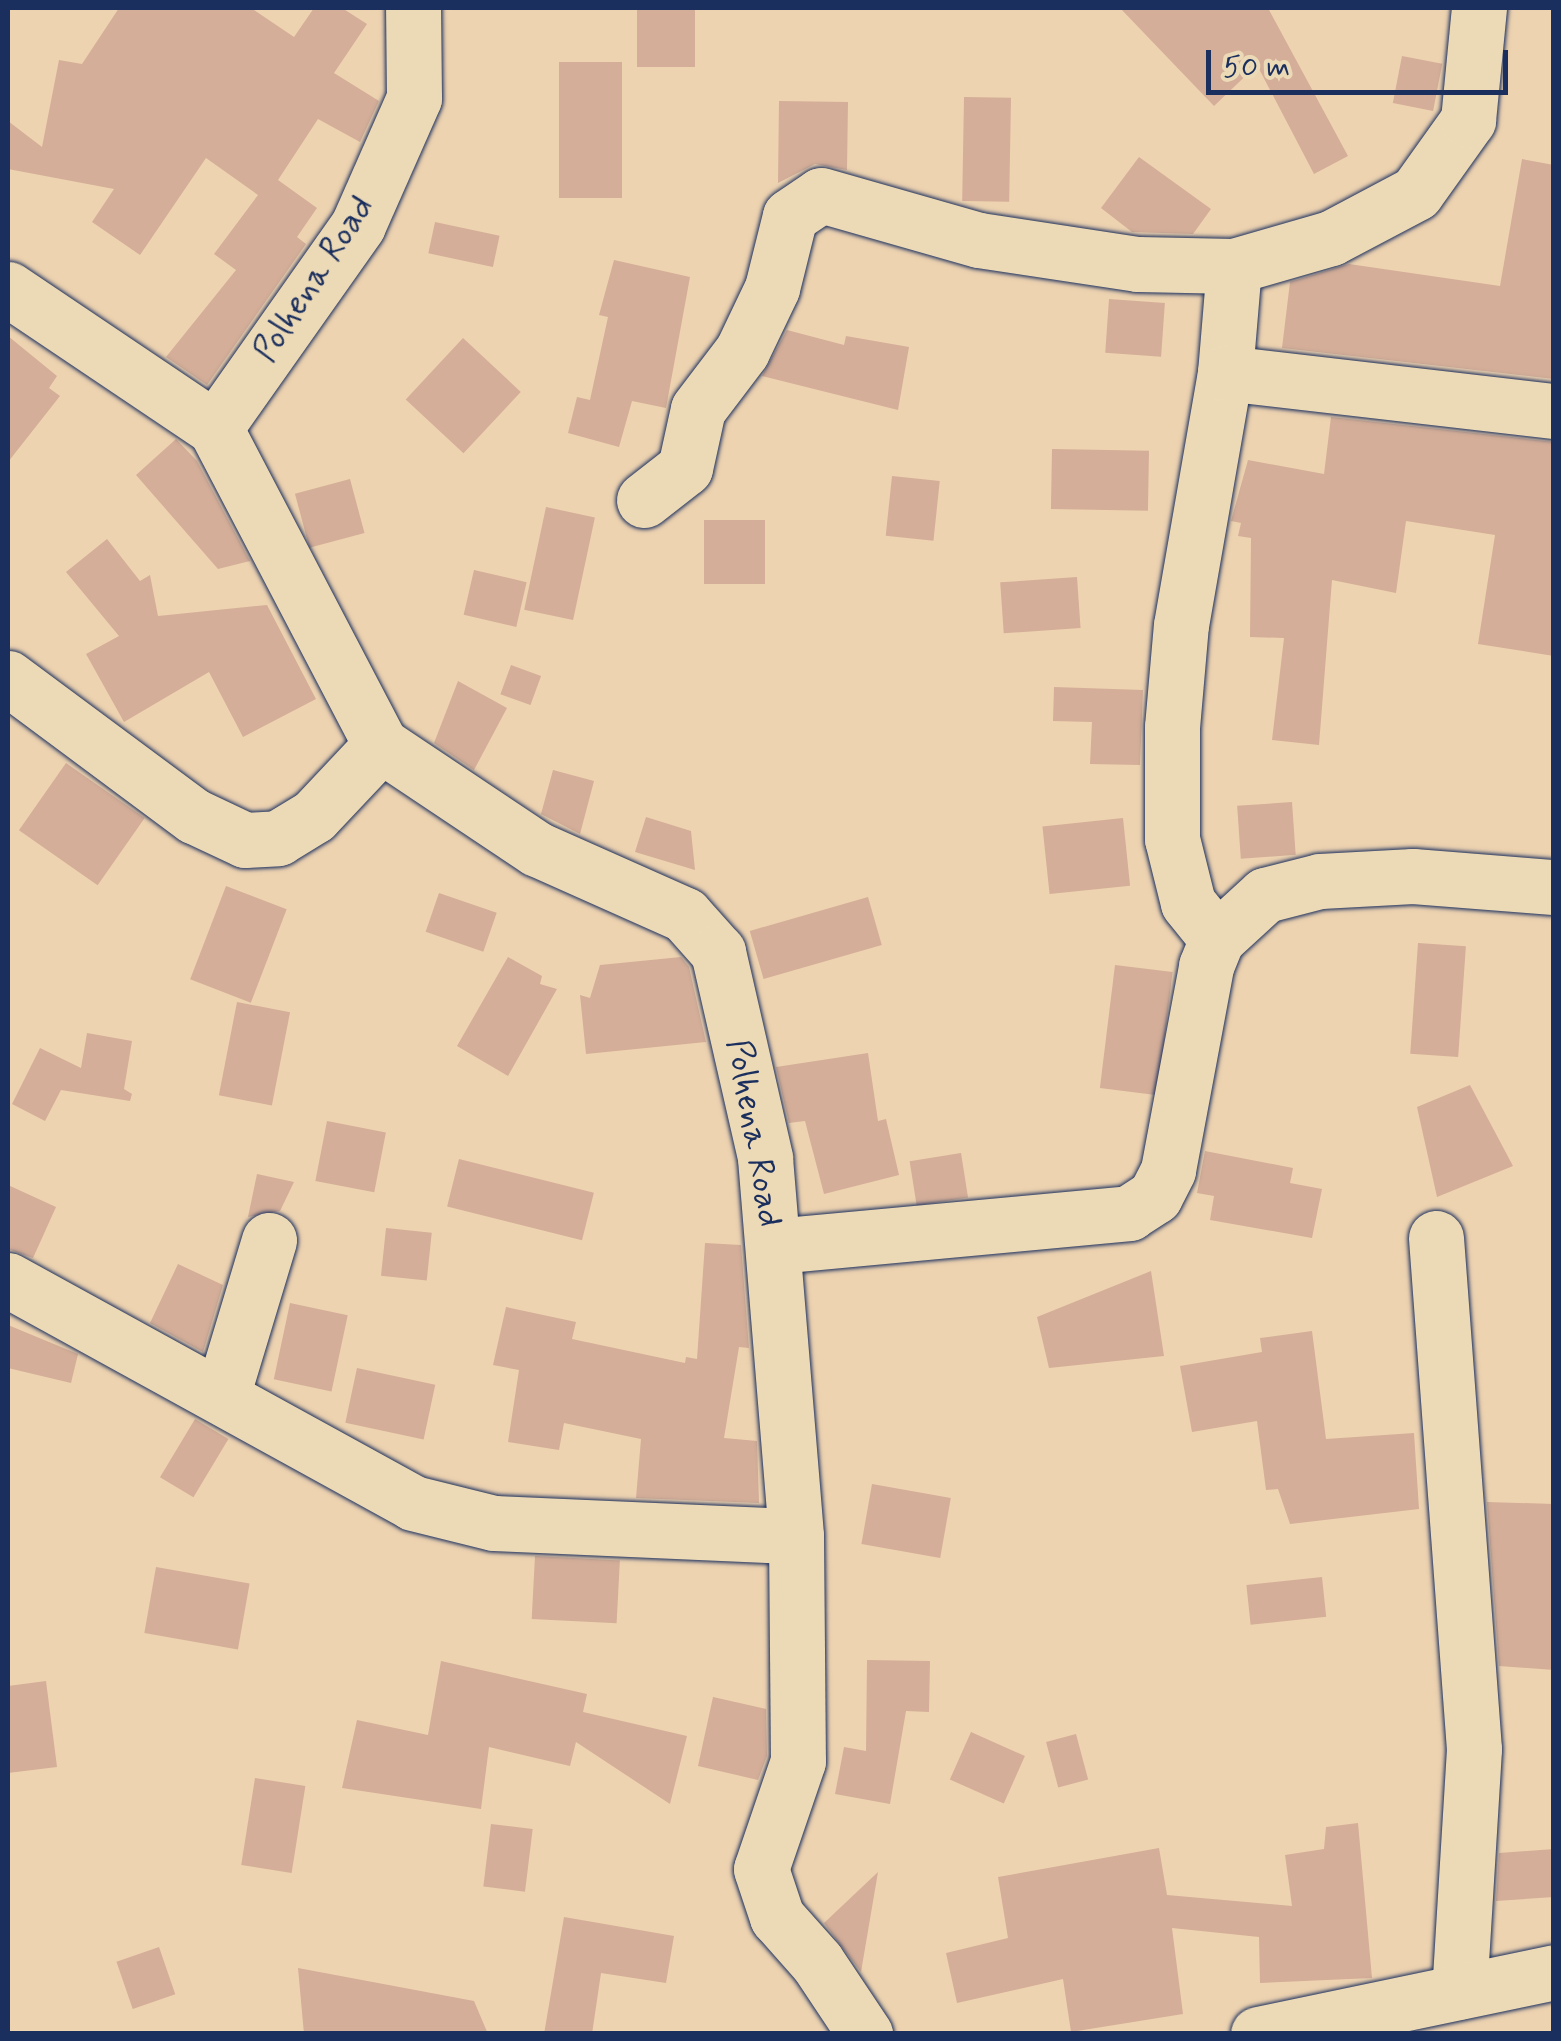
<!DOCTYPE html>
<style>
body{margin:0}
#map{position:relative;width:1561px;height:2041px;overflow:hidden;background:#eed3b0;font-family:Mynerve,sans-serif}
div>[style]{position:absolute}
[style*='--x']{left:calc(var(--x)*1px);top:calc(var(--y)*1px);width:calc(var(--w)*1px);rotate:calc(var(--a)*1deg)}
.building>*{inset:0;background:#d4ae98;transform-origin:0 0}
.roads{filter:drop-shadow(0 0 2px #1b2f5e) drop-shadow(0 0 2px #1b2f5e)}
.minor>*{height:55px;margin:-27.5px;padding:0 27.5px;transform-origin:27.5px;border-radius:27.5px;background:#ecdab7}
.major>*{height:55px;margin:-27.5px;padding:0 27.5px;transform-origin:27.5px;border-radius:27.5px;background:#ecdab7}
span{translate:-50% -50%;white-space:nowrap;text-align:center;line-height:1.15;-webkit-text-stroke:9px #ecdab7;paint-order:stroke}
.street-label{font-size:35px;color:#1b2f5e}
.frame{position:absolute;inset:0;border:10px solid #1b2f5e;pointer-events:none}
.scale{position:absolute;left:1206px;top:50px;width:302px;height:45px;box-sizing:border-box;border:5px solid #1b2f5e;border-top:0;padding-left:12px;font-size:30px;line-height:35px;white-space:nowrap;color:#1b2f5e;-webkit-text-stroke:8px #ecdab7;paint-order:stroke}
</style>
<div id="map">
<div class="building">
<i style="clip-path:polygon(119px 8px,251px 8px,294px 37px,314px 8px,342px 8px,367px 24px,334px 73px,379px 101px,360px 142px,318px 119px,278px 180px,317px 208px,297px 237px,306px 244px,207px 385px,166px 357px,236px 270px,214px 254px,258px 195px,206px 158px,140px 255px,92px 222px,114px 189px,8px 169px,8px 121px,42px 147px,59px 60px,82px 64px)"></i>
<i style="left:637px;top:8px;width:58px;height:59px"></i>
<i style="clip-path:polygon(1120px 8px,1268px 8px,1348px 156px,1314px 174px,1257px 65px,1214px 106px)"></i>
<i style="left:1402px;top:56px;width:41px;height:48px;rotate:11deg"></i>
<i style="left:559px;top:62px;width:63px;height:136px"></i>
<i style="left:964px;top:97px;width:47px;height:104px;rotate:1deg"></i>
<i style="clip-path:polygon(779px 101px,848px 102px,847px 170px,815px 164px,778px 183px)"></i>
<i style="clip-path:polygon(1139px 157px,1211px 209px,1193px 234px,1132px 232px,1101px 208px)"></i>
<i style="clip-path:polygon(1522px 159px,1554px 165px,1554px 379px,1282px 348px,1290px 282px,1349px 264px,1500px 286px)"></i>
<i style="left:435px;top:222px;width:66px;height:32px;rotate:12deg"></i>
<i style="clip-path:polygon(614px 260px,690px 277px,666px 408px,632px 401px,619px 447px,568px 433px,577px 397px,590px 400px,608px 317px,599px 315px)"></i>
<i style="left:1109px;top:299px;width:56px;height:54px;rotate:4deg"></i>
<i style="clip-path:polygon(787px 330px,844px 345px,846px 336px,909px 347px,898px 410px,762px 376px)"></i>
<i style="clip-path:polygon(8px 336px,57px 376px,49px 388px,60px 396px,8px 462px)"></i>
<i style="left:463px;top:338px;width:79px;height:84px;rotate:43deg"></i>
<i style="clip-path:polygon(1331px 417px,1554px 442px,1554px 656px,1478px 644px,1495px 535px,1406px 521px,1396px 593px,1332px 580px,1319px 745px,1272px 740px,1284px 638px,1250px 637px,1251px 538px,1238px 536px,1241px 523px,1231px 521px,1248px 460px,1324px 474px)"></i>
<i style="clip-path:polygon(176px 439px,197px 461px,250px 561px,218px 569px,136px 475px)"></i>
<i style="left:1052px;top:449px;width:97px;height:60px;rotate:1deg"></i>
<i style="left:892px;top:476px;width:48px;height:60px;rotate:6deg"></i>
<i style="left:350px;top:479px;width:56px;height:57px;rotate:75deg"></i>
<i style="left:546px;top:507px;width:50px;height:105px;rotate:12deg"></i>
<i style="left:704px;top:520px;width:61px;height:64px"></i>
<i style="clip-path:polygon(107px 539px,140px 581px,150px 575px,158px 616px,267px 605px,316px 699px,243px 737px,209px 672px,124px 722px,86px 654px,119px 636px,66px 572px)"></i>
<i style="left:474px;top:570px;width:54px;height:46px;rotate:13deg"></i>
<i style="left:1077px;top:577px;width:51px;height:77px;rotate:86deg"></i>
<i style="left:511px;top:665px;width:32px;height:31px;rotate:20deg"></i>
<i style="clip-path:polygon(458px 681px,507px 708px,474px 770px,434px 743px)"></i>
<i style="clip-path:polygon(1054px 687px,1143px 690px,1140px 765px,1090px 764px,1092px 722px,1053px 721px)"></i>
<i style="left:66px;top:763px;width:96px;height:82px;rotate:35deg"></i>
<i style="clip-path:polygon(553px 770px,594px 781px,580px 834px,541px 814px)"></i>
<i style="left:1292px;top:802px;width:53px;height:55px;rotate:86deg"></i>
<i style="clip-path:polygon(646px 817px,691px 831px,695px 870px,635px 852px)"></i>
<i style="left:1123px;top:818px;width:68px;height:81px;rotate:84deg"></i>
<i style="left:226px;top:886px;width:65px;height:100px;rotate:21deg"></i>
<i style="left:439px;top:893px;width:61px;height:41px;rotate:19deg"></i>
<i style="left:868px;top:897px;width:50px;height:123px;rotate:74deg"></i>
<i style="left:1418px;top:943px;width:48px;height:111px;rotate:4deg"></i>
<i style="clip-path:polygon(508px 957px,542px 976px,540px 984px,557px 989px,508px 1076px,457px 1046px)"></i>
<i style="clip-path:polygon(681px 957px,689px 967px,706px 1042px,586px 1054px,580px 995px,590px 998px,600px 965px)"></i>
<i style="left:1115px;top:965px;width:58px;height:124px;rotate:7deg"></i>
<i style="left:237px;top:1002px;width:54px;height:95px;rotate:11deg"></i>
<i style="clip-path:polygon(87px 1033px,132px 1041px,124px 1089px,132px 1094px,130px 1101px,61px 1090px,45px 1121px,12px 1104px,40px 1048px,81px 1068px)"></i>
<i style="clip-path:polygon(868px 1053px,878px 1121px,886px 1119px,899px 1175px,824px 1194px,805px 1121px,789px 1123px,776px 1067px)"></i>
<i style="clip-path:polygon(1470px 1085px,1513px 1166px,1437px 1197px,1417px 1107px)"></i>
<i style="left:327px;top:1121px;width:60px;height:61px;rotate:11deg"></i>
<i style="clip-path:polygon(1205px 1151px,1293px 1168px,1290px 1183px,1322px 1189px,1312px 1238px,1210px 1220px,1214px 1196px,1197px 1193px)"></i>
<i style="left:961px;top:1153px;width:45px;height:52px;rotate:81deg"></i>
<i style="left:459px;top:1159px;width:139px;height:49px;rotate:14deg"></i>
<i style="clip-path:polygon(257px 1174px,294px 1182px,280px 1211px,248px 1217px)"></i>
<i style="clip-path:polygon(8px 1185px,56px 1207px,33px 1258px,8px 1249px)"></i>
<i style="left:386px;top:1228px;width:46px;height:48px;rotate:6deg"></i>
<i style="clip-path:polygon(705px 1243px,741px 1245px,749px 1348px,739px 1347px,724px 1438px,757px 1441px,759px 1503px,636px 1498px,641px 1439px,564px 1423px,559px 1450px,508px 1442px,519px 1370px,493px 1365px,506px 1307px,576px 1322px,572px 1339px,685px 1363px,686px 1357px,697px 1359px)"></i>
<i style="clip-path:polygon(178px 1264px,223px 1285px,203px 1352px,150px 1323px)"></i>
<i style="clip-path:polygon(1151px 1271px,1164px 1356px,1049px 1368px,1037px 1317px)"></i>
<i style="left:290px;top:1303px;width:59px;height:78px;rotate:12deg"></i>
<i style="clip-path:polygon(8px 1325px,78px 1354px,71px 1383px,8px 1368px)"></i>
<i style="clip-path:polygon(1312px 1331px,1326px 1439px,1414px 1433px,1419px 1509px,1290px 1524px,1278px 1489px,1266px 1490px,1257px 1421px,1192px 1432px,1180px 1366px,1262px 1352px,1260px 1338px)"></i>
<i style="left:357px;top:1368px;width:80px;height:56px;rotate:12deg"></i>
<i style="left:195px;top:1419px;width:39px;height:68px;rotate:31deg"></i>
<i style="left:872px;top:1484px;width:80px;height:61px;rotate:10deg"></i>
<i style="clip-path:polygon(1487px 1502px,1554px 1504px,1554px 1670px,1499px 1666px)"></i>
<i style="left:535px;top:1556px;width:85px;height:63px;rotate:3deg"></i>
<i style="left:156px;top:1567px;width:95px;height:67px;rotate:10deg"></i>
<i style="left:1322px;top:1577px;width:40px;height:76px;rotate:84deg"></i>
<i style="clip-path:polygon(867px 1660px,930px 1661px,929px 1712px,906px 1711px,890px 1804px,835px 1794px,844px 1747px,866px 1751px)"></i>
<i style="clip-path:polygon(441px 1661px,587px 1694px,583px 1712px,687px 1736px,670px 1804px,576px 1742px,570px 1766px,489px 1747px,481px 1809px,342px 1788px,357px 1720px,428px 1735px)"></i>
<i style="clip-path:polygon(46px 1681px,57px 1767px,8px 1773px,8px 1686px)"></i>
<i style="clip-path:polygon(713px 1697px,766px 1709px,767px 1756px,758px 1780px,698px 1766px)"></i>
<i style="left:971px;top:1732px;width:59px;height:52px;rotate:24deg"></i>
<i style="left:1076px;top:1734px;width:47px;height:31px;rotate:75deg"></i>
<i style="left:255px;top:1778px;width:51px;height:88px;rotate:9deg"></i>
<i style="clip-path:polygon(1358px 1823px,1372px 1978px,1260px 1983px,1259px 1937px,1172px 1928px,1183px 2014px,1071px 2032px,1063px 1979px,957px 2003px,946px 1953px,1008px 1938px,998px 1877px,1159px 1848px,1167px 1895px,1292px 1906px,1285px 1855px,1324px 1849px,1326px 1827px)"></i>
<i style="left:491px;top:1824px;width:42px;height:63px;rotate:7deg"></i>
<i style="clip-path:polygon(1554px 1849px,1554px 1897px,1496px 1901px,1499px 1853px)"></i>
<i style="clip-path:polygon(878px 1872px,861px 1972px,824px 1923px)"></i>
<i style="clip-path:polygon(564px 1917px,674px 1936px,666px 1983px,601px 1973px,592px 2034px,544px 2034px)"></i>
<i style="left:159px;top:1947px;width:50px;height:45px;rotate:71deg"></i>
<i style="clip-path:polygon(298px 1968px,474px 2001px,488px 2034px,304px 2034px)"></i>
</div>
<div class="roads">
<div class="minor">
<i style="--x:8;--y:289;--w:249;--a:33.9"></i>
<i style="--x:215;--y:428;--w:358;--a:62.4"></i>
<i style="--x:381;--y:745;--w:187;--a:33.7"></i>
<i style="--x:537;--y:849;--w:162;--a:24"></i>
<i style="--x:685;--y:915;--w:50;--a:48.3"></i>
<i style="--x:718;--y:952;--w:211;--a:77.1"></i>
<i style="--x:765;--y:1158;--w:379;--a:85.3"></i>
<i style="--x:796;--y:1536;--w:225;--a:89.5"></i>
<i style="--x:798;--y:1761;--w:114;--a:108.9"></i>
<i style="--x:761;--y:1869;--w:51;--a:71.6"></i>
<i style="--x:777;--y:1917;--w:60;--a:48.4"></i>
<i style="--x:817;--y:1962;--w:87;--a:56.3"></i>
<i style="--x:1225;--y:373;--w:107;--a:-85.2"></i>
<i style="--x:1234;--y:266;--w:101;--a:-16.1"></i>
<i style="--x:1331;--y:238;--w:96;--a:-27.9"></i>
<i style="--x:1416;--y:193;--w:90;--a:-54.5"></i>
<i style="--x:1468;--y:120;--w:113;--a:-84.4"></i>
<i style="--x:215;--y:428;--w:248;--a:-54.8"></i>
<i style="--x:358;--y:225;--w:139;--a:-66.2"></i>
<i style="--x:414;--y:98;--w:90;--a:-90.6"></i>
<i style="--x:644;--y:500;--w:52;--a:-38"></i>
<i style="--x:685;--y:468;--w:60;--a:-77.6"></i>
<i style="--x:698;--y:409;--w:73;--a:-52.8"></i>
<i style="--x:742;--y:351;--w:70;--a:-64.5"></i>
<i style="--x:772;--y:288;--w:74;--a:-76"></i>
<i style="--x:790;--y:216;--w:37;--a:-34"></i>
<i style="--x:821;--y:195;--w:164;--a:15.9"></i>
<i style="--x:979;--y:240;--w:161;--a:8.6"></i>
<i style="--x:1138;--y:264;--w:96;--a:1.2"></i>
<i style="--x:8;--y:678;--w:232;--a:36.6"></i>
<i style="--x:194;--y:816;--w:56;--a:25.2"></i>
<i style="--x:245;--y:840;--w:33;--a:-3"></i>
<i style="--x:278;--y:838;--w:42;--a:-31.4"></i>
<i style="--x:314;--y:816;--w:98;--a:-46.7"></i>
<i style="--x:1217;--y:939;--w:46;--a:-128.9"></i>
<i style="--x:1188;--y:903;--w:66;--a:-104"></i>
<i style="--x:1172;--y:839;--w:112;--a:-90"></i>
<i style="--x:1172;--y:727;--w:102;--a:-85"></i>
<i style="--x:1181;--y:625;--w:256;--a:-80.1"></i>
<i style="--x:1225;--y:373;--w:331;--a:6.6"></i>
<i style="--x:1436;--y:1238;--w:512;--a:85.75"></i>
<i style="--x:1474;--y:1749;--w:243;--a:93.5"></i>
<i style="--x:775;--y:1246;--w:356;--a:-5.3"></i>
<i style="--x:1129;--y:1213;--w:31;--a:-33"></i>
<i style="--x:1155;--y:1196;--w:29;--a:-63"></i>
<i style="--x:1168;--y:1170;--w:208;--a:-79.4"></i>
<i style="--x:1206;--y:966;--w:29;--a:-68"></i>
<i style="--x:1217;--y:939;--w:65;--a:-42.5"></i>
<i style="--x:1265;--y:895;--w:57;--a:-14.3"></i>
<i style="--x:1320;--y:881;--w:93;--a:-3.1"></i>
<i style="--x:1413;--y:876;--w:141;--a:4.5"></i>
<i style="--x:8;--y:1280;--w:462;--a:28.8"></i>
<i style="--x:413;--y:1503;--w:83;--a:13.9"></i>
<i style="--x:494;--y:1523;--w:302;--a:2.5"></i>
<i style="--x:222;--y:1396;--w:163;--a:-73.2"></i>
</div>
<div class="major">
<i style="--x:1258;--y:2034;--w:302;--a:-11.8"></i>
</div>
</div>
<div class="street-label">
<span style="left:314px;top:279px;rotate:-57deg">Polhena Road</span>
<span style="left:754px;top:1133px;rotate:80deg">Polhena Road</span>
</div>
<div class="frame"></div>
<div class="scale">50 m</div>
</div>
